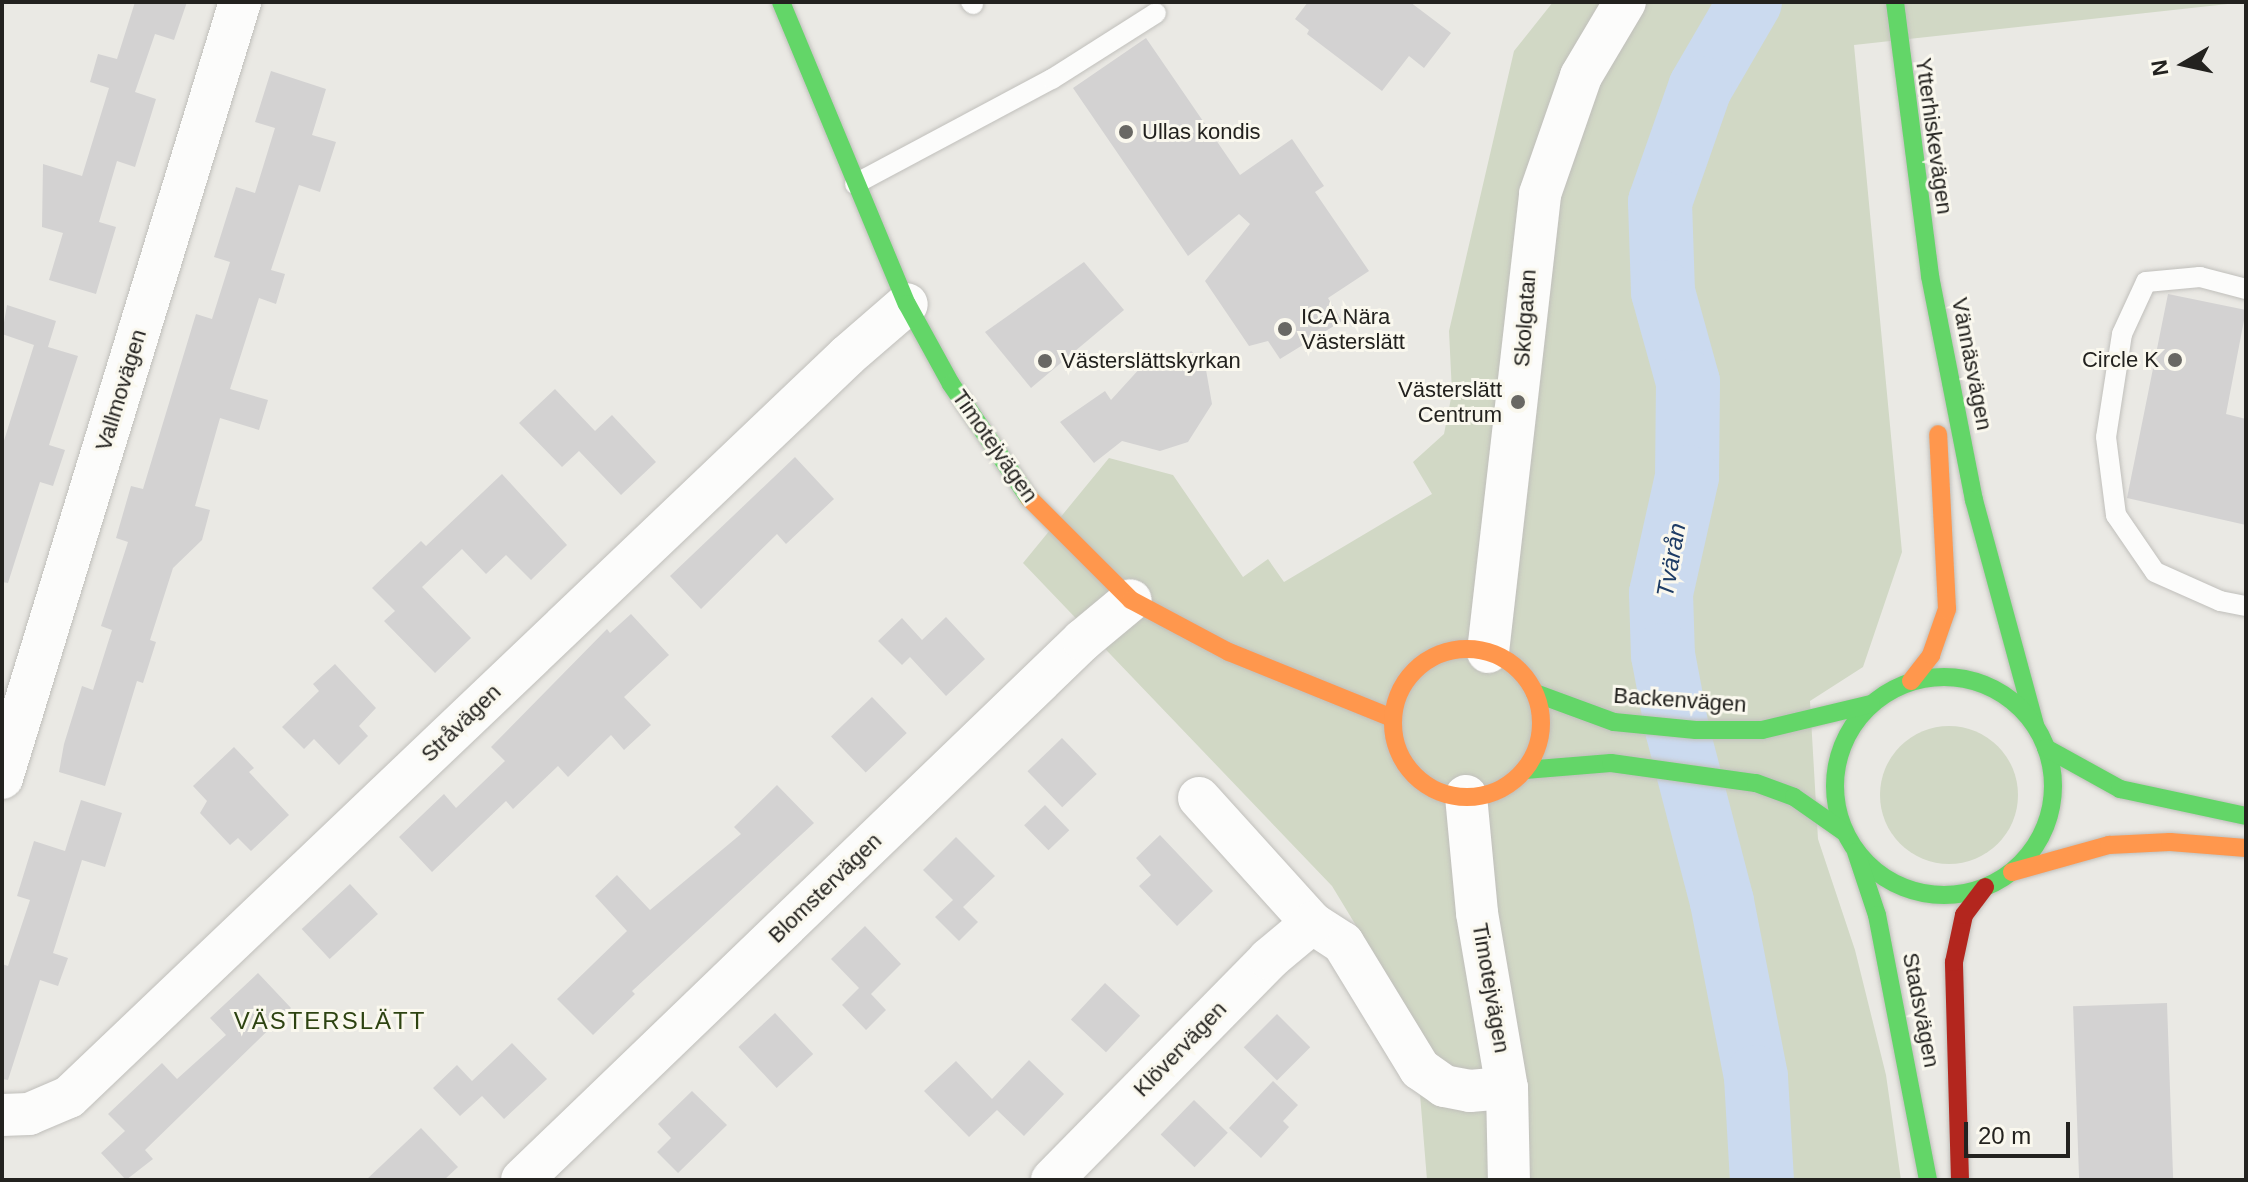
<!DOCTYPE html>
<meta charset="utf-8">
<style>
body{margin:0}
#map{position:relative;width:2248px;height:1182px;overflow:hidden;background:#eae9e4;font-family:Arial,sans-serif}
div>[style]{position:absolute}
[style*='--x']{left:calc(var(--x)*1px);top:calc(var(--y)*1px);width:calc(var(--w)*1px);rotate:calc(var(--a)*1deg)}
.green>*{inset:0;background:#d1d8c5}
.round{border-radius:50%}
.river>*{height:64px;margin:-32px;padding:0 32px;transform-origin:32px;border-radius:32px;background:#cbdaef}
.building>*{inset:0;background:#d3d2d2;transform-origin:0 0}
.roads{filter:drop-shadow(0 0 2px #c0bfbb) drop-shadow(0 0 2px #c0bfbb)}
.lane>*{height:20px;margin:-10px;padding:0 10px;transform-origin:10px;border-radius:10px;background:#fcfcfb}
.street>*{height:42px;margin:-21px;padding:0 21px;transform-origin:21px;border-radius:21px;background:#fcfcfb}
.fast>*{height:18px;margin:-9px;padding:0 9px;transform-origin:9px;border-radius:9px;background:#63d668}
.fast>.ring{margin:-9px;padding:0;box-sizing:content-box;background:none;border:18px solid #63d668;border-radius:50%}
.slow>*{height:18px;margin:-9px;padding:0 9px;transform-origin:9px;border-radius:9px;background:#ff974d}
.slow>.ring{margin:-9px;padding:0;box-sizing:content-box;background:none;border:18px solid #ff974d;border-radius:50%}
.jam>*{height:18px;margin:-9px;padding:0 9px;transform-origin:9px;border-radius:9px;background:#b3261e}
.dots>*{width:22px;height:22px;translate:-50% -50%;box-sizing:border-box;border:4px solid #faf8ee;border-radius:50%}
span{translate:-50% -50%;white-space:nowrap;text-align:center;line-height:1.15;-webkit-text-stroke:6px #faf8ee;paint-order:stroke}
.poi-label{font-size:22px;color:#23221f}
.left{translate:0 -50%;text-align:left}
.right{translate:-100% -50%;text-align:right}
.street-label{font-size:22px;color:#23221f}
.water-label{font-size:24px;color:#1e3c65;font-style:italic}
.neighbourhood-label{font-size:24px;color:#2d4311;letter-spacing:2px}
.frame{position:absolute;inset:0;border:4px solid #23221f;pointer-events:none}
.north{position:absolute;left:2144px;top:24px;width:80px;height:80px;-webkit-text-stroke:6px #faf8ee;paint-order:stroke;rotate:261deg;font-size:22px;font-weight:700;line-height:32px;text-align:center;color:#23221f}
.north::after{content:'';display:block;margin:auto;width:28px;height:36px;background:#23221f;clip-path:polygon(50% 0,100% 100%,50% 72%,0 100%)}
.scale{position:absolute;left:1964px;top:1122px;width:106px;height:36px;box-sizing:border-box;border:4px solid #23221f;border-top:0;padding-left:10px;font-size:24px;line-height:28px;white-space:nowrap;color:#23221f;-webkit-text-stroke:6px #faf8ee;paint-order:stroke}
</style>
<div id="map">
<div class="green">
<i style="clip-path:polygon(1553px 2px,2246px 2px,1854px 45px,1902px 552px,1863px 667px,1810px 701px,1818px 839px,1855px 950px,1886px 1075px,1901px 1180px,1427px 1180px,1414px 1021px,1332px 886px,1023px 563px,1109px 458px,1173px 475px,1243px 577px,1268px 559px,1284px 582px,1432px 494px,1413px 462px,1444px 434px,1452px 393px,1449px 331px,1514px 51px)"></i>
<i class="round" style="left:1880px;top:726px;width:138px;height:138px"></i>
</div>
<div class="river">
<i style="--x:1750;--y:2;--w:99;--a:120.2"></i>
<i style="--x:1700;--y:88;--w:121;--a:109.3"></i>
<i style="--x:1660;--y:202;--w:90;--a:88.1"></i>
<i style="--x:1663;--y:292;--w:93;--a:74.5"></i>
<i style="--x:1688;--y:382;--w:95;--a:90.6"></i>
<i style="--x:1687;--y:477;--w:119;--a:102.6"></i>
<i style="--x:1661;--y:593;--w:62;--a:88.2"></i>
<i style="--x:1663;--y:655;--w:75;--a:79.3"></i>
<i style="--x:1677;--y:729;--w:179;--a:75.4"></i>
<i style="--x:1722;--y:902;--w:178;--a:79"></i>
<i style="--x:1756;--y:1077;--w:103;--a:86.7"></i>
</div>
<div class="building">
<i style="clip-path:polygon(135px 2px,187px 2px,174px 40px,155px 34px,135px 92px,156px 99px,135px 167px,117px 161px,99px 222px,116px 227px,96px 294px,49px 280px,63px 233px,42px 227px,43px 164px,82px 176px,109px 88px,90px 82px,98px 54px,117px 59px)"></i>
<i style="clip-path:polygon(1308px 2px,1410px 2px,1451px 33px,1424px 68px,1409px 56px,1382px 91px,1307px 34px,1309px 30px,1295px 19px)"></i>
<i style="clip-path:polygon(1146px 38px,1240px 175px,1292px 139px,1324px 186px,1315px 192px,1369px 271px,1328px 298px,1342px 321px,1280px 359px,1268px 341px,1249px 346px,1205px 281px,1250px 224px,1239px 214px,1188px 256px,1073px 88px)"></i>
<i style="clip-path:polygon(271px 71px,326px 89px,312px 135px,336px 142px,320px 192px,299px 185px,271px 270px,285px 274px,276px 304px,259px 298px,230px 389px,268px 400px,259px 430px,220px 418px,195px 506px,210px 510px,202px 540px,173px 568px,150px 640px,156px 642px,143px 683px,137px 681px,105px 786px,59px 772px,64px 744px,82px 686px,93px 690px,112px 630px,101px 626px,128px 542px,116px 538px,131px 486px,143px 489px,196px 314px,212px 319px,230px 262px,214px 257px,236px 187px,255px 193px,275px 128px,255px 122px)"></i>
<i style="clip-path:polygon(1084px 262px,1124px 310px,1031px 388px,985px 332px)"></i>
<i style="clip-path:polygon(2168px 294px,2246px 310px,2226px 414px,2246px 419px,2246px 525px,2127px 498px)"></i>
<i style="clip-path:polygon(7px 305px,56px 321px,48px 347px,78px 356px,49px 445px,65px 450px,53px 486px,40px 482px,8px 583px,2px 582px,2px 447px,34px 345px,2px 334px)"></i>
<i style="clip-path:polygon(1191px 351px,1205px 364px,1212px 404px,1188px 442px,1160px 451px,1122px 441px,1094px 463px,1060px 422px,1105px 391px,1111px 400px,1142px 366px,1175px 369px)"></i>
<i style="clip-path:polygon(555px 389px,595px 431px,612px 415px,656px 462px,621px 495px,579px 451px,562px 467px,519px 423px)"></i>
<i style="clip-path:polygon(795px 457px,834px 499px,786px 544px,777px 534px,701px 609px,670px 576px)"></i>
<i style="clip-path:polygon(502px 474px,567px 545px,531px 580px,506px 555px,486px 574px,462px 549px,422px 587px,471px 638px,435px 673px,384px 621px,395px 611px,372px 588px,421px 541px,426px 546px)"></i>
<i style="clip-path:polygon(631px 614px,669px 655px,624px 697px,651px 725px,624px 750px,611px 735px,568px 777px,558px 766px,513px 809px,506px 801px,432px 872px,399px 837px,444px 794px,456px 808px,505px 761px,491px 747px,607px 629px,610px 633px)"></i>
<i style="clip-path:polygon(946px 617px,985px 659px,946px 696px,910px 657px,902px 665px,878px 641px,902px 618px,922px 640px)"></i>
<i style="clip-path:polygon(335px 664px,376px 708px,359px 726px,368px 736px,339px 765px,314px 739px,304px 749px,282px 727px,319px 691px,313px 684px)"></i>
<i style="left:872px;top:697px;width:50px;height:57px;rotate:46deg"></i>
<i style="left:1062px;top:738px;width:50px;height:48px;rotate:46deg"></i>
<i style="clip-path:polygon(234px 747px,254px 768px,249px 772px,289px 815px,251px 851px,238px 838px,230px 845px,200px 813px,207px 801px,193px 786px)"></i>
<i style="clip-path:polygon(777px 785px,814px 823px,632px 991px,635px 994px,593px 1035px,557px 999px,627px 931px,595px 896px,617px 875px,650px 910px,741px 834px,734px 827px)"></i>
<i style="clip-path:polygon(81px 800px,122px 813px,105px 867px,82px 860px,53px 953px,68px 958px,58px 986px,40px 980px,8px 1080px,2px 1079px,2px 964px,8px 966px,30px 900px,17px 896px,34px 841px,65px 851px)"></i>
<i style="left:1045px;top:805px;width:35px;height:29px;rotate:46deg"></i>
<i style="clip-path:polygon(1160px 835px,1213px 891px,1177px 926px,1139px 886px,1151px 875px,1136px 858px)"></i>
<i style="clip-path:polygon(956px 837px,995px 876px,963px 907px,978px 922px,959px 941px,935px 917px,953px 900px,923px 870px)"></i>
<i style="left:350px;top:884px;width:41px;height:66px;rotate:47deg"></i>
<i style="clip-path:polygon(865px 926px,901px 964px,871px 994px,886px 1010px,866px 1030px,842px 1005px,859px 988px,831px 959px)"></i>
<i style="clip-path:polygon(258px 973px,291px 1008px,145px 1150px,153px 1159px,126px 1180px,101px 1153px,125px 1131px,108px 1114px,162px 1063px,177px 1079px,226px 1035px,210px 1018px)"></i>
<i style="left:1105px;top:983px;width:48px;height:50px;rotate:43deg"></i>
<i style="left:2167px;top:1003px;width:177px;height:94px;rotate:88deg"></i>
<i style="left:775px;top:1013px;width:56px;height:50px;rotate:47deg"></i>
<i style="left:1277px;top:1014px;width:47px;height:47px;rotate:45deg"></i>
<i style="clip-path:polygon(512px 1043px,547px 1079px,504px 1119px,482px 1096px,460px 1116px,433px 1088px,457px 1065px,472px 1081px)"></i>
<i style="clip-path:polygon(1029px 1060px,1064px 1094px,1024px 1136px,997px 1110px,969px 1137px,924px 1091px,956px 1061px,992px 1099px)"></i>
<i style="clip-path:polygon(1273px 1081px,1298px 1105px,1283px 1121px,1289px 1127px,1261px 1158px,1229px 1128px)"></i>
<i style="clip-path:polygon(692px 1091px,727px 1125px,678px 1173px,657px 1152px,671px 1138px,658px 1124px)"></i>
<i style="left:1194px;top:1100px;width:47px;height:48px;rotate:44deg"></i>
<i style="clip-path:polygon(421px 1128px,458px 1167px,444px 1180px,366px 1180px)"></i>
</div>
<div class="roads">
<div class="lane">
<i style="--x:971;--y:2;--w:3;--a:45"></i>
<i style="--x:855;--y:184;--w:223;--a:-28.1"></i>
<i style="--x:1052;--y:79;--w:123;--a:-32.4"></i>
<i style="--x:2246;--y:289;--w:48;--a:-165.4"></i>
<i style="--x:2200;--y:277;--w:54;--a:174.7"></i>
<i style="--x:2146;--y:282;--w:57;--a:114.8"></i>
<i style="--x:2122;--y:334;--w:104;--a:98.8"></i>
<i style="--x:2106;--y:437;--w:79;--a:82.7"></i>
<i style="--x:2116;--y:515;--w:69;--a:55.6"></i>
<i style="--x:2155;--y:572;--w:71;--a:24"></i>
<i style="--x:2220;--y:601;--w:26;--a:11"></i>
</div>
<div class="street">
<i style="--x:1488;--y:652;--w:461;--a:-83.5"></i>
<i style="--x:1540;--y:194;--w:125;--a:-70.8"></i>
<i style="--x:1581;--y:76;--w:86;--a:-59.3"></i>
<i style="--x:2;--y:778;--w:812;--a:-72.95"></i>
<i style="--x:1466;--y:796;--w:118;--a:84.6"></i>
<i style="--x:1477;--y:913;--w:178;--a:80.3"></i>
<i style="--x:1507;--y:1088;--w:92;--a:88.8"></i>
<i style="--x:1199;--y:798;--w:169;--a:47.9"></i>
<i style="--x:1312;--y:923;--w:37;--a:33"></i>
<i style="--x:1343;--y:943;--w:148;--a:58.6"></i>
<i style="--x:1420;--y:1069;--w:29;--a:35"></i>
<i style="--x:1444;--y:1086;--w:26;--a:11"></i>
<i style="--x:1470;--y:1091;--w:37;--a:-5"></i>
<i style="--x:2;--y:1115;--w:27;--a:-2"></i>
<i style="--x:29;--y:1114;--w:43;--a:-23"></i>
<i style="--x:69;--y:1097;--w:1074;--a:-43.6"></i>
<i style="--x:847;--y:356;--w:79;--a:-40.9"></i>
<i style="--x:522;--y:1180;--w:779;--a:-43.91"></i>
<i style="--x:1083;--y:640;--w:62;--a:-39.8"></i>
<i style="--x:1052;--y:1180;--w:310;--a:-45.5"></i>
<i style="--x:1269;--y:959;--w:56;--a:-39.9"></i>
</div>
<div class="fast">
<i style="--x:781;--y:2;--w:327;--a:67.4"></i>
<i style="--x:907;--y:304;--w:91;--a:61.2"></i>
<i style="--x:951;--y:384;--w:138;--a:55.6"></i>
<i style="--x:1895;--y:2;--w:276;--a:82.7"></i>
<i style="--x:1930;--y:276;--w:228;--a:78.9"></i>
<i style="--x:1974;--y:500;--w:233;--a:74.8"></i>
<i class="ring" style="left:1835px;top:677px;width:200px;height:200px"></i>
<i style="--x:1535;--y:693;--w:84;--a:20.2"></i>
<i style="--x:1614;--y:722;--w:82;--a:5.6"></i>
<i style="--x:1696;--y:730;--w:66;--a:0"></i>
<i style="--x:1762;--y:730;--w:112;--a:-13.4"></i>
<i style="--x:2046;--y:748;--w:85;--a:29"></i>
<i style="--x:2120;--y:789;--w:129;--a:12.1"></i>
<i style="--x:1525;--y:770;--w:86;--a:-4.7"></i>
<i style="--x:1611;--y:763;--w:146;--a:7.9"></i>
<i style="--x:1756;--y:783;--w:40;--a:20.2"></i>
<i style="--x:1794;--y:797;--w:61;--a:35"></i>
<i style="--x:1856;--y:852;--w:66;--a:71.6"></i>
<i style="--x:1877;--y:915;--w:270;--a:79.1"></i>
</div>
<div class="slow">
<i style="--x:1029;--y:498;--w:144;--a:45"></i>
<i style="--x:1131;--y:600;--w:111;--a:28"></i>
<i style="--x:1229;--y:652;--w:176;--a:22"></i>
<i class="ring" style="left:1393px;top:649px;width:130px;height:130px"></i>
<i style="--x:1911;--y:681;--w:33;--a:-52"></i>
<i style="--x:1931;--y:655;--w:49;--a:-70.8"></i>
<i style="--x:1947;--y:609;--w:175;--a:-92.9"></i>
<i style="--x:2012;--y:872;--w:101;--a:-15.6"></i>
<i style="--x:2109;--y:845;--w:61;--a:-2.8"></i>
<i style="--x:2170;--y:842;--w:76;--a:4.5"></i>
</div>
<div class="jam">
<i style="--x:1960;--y:1180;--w:218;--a:-91.6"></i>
<i style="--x:1954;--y:962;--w:48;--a:-78"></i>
<i style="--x:1964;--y:915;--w:35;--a:-53"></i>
</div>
</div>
<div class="dots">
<i style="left:1126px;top:132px;background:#696864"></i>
<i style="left:1285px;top:329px;background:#696864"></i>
<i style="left:2175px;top:360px;background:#696864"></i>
<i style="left:1045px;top:361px;background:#696864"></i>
<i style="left:1518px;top:402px;background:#696864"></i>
</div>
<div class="poi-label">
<span class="left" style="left:1142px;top:132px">Ullas kondis</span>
<span class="left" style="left:1301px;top:329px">ICA Nära<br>Västerslätt</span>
<span class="right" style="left:2159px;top:360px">Circle K</span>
<span class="left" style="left:1061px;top:361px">Västerslättskyrkan</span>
<span class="right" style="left:1502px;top:402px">Västerslätt<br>Centrum</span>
</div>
<div class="street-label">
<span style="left:1934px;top:136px;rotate:82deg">Ytterhiskevägen</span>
<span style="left:1525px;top:318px;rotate:-86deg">Skolgatan</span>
<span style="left:1972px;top:364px;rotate:79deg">Vännäsvägen</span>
<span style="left:121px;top:390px;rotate:-73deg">Vallmovägen</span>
<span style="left:995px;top:446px;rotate:55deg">Timotejvägen</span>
<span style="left:1680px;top:700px;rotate:4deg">Backenvägen</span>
<span style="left:461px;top:723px;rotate:-44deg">Stråvägen</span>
<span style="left:825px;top:888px;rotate:-44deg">Blomstervägen</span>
<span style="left:1491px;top:988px;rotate:80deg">Timotejvägen</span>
<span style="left:1921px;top:1010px;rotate:79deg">Stadsvägen</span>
<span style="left:1180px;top:1049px;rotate:-46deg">Klövervägen</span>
</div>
<div class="water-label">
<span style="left:1671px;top:560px;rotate:-80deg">Tvärån</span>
</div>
<div class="neighbourhood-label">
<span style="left:330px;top:1021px">VÄSTERSLÄTT</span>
</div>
<div class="frame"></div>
<div class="north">N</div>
<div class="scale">20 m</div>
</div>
